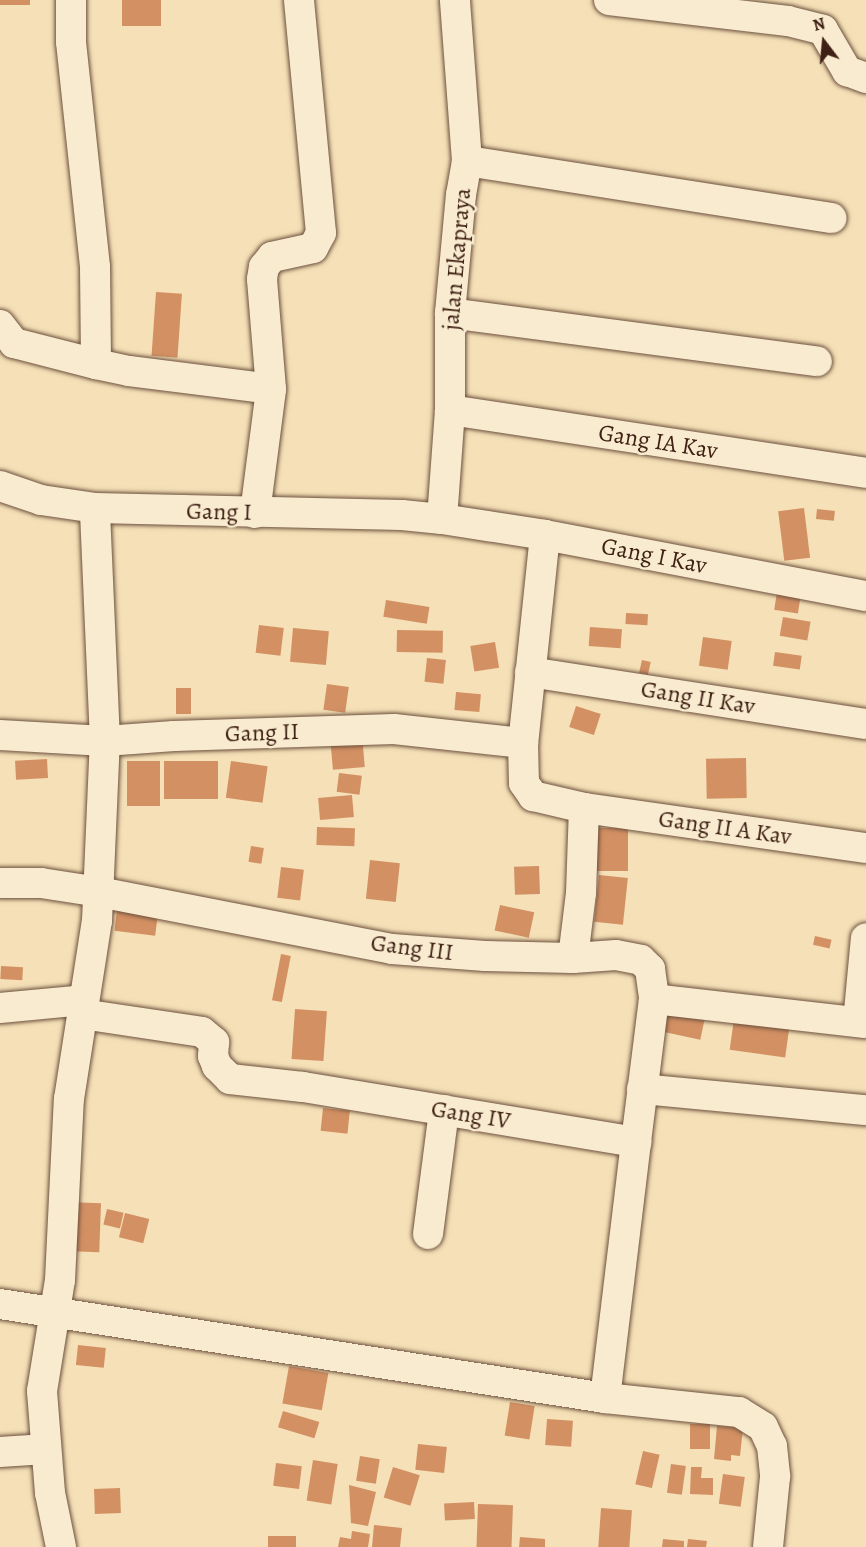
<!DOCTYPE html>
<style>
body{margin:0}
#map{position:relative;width:866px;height:1547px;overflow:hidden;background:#f5e0b7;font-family:Alegreya,serif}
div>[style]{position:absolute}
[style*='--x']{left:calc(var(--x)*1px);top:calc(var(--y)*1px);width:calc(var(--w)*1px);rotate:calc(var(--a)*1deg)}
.building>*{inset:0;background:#d39063;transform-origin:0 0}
.roads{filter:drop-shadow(0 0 2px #6c503d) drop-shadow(0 0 2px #6c503d)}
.minor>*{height:30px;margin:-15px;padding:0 15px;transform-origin:15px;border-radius:15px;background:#f8ebd0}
span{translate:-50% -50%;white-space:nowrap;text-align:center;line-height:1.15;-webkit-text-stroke:5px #f8ebd0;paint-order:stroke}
.street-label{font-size:24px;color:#3f2014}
.north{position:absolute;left:794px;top:12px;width:60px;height:60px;-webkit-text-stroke:4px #f8ebd0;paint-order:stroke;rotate:344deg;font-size:16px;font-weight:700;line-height:24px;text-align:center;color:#3f2014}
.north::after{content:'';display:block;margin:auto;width:21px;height:27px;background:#3f2014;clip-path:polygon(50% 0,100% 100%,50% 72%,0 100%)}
</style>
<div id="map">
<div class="building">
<i style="left:0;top:0;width:30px;height:5px"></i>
<i style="left:122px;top:0;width:39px;height:26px"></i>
<i style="left:156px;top:292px;width:26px;height:64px;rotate:4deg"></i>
<i style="left:804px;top:508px;width:50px;height:26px;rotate:83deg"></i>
<i style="left:817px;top:509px;width:18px;height:10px;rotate:6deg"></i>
<i style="left:777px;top:592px;width:24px;height:18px;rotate:9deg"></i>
<i style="left:386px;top:600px;width:44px;height:17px;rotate:9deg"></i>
<i style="left:626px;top:613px;width:22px;height:11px;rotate:3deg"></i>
<i style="left:783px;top:617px;width:28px;height:19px;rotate:10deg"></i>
<i style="left:259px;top:625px;width:25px;height:28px;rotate:7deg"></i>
<i style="left:590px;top:627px;width:32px;height:19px;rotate:4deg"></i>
<i style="left:293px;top:628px;width:36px;height:34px;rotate:5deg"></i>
<i style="left:397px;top:630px;width:46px;height:22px;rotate:1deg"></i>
<i style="left:703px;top:637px;width:29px;height:29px;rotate:8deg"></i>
<i style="left:495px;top:642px;width:26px;height:25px;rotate:81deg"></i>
<i style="left:775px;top:652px;width:27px;height:14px;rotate:8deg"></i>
<i style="left:427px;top:658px;width:19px;height:24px;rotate:6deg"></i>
<i style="left:642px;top:660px;width:9px;height:13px;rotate:13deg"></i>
<i style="left:327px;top:684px;width:22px;height:26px;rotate:8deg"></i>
<i style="left:176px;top:688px;width:15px;height:26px"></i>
<i style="left:456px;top:692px;width:25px;height:18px;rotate:5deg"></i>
<i style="left:576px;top:706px;width:26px;height:22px;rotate:18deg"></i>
<i style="left:362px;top:735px;width:32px;height:32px;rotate:85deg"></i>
<i style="left:746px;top:758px;width:40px;height:40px;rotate:89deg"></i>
<i style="left:47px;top:759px;width:19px;height:32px;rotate:87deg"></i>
<i style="left:127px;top:761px;width:33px;height:45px"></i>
<i style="left:164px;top:761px;width:54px;height:38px"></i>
<i style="left:231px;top:761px;width:37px;height:37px;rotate:8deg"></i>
<i style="left:339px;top:773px;width:23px;height:19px;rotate:7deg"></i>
<i style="left:352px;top:795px;width:22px;height:34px;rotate:85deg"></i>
<i style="left:317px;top:827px;width:38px;height:18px;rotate:2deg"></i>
<i style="left:597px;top:828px;width:31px;height:43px"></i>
<i style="left:251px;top:846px;width:13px;height:16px;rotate:9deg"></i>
<i style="left:370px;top:860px;width:30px;height:39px;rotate:6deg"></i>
<i style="left:539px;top:866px;width:28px;height:25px;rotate:88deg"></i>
<i style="left:281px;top:867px;width:23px;height:31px;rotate:7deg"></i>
<i style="left:599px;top:875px;width:29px;height:47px;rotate:6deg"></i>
<i style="left:118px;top:902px;width:41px;height:29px;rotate:7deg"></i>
<i style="left:500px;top:905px;width:35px;height:26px;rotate:12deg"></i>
<i style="left:815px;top:936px;width:17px;height:9px;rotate:13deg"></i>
<i style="left:281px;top:954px;width:10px;height:47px;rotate:11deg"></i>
<i style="left:1px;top:966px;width:22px;height:13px;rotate:3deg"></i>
<i style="left:662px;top:1008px;width:44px;height:23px;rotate:12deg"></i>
<i style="left:295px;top:1009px;width:32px;height:50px;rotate:4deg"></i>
<i style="left:734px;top:1019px;width:56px;height:31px;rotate:8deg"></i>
<i style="left:323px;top:1108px;width:27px;height:23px;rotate:6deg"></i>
<i style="left:67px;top:1202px;width:34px;height:49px;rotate:2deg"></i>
<i style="left:107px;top:1209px;width:17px;height:16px;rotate:13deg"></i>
<i style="left:125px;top:1213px;width:25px;height:25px;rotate:14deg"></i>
<i style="left:78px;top:1345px;width:28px;height:20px;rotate:6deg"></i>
<i style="left:289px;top:1366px;width:40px;height:38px;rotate:10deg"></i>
<i style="left:510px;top:1402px;width:25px;height:34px;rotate:9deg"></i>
<i style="left:283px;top:1411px;width:38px;height:17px;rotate:17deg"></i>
<i style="left:547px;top:1419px;width:26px;height:26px;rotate:4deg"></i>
<i style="left:690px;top:1424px;width:20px;height:25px"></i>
<i style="clip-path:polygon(717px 1426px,743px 1428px,740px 1456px,731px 1455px,731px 1461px,714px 1459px)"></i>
<i style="left:418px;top:1444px;width:29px;height:26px;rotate:6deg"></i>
<i style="left:643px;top:1451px;width:17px;height:34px;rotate:13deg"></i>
<i style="left:360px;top:1456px;width:20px;height:25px;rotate:9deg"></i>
<i style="left:313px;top:1460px;width:25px;height:41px;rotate:9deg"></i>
<i style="left:276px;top:1463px;width:26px;height:23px;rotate:7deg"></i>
<i style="left:671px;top:1464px;width:15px;height:29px;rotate:8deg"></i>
<i style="left:393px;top:1467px;width:28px;height:32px;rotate:17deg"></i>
<i style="clip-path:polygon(691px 1467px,702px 1467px,701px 1478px,713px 1478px,713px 1495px,690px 1494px)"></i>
<i style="left:723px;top:1474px;width:22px;height:30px;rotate:8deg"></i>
<i style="clip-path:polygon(349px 1485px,376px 1492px,368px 1526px,351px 1523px)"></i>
<i style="left:120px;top:1488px;width:25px;height:26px;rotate:88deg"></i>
<i style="left:474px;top:1502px;width:17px;height:30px;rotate:87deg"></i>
<i style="left:478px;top:1504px;width:35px;height:43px;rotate:2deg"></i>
<i style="left:601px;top:1508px;width:31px;height:39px;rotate:4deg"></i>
<i style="clip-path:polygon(374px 1525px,402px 1528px,400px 1547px,372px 1547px)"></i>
<i style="clip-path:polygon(352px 1531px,370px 1534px,368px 1547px,338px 1547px,340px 1537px,351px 1539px)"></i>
<i style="left:268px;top:1536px;width:28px;height:11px"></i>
<i style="clip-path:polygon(520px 1537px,545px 1539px,545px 1547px,519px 1547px)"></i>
<i style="clip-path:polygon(663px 1539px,684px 1541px,684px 1547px,662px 1547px)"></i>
<i style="clip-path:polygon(688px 1539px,707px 1541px,706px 1547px,687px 1547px)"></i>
</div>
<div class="roads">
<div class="minor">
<i style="--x:71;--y:0;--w:42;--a:90"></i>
<i style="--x:71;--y:42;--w:226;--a:83.9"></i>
<i style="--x:95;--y:267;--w:97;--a:89.4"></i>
<i style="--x:609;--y:0;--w:180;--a:6.7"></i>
<i style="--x:788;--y:21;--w:36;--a:14"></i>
<i style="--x:823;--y:30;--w:48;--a:59.7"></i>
<i style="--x:847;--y:71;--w:20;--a:20"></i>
<i style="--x:467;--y:161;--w:369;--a:8.9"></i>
<i style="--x:450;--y:313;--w:370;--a:7.5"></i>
<i style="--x:0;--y:325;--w:23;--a:52"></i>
<i style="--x:14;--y:343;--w:85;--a:14.4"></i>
<i style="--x:96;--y:364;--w:34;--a:12"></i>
<i style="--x:129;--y:371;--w:143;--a:7.2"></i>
<i style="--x:450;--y:410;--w:421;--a:8.6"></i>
<i style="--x:0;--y:486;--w:43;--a:18.9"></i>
<i style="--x:41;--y:500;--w:55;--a:8.4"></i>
<i style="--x:95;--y:508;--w:307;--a:1.3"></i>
<i style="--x:402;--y:515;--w:40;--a:5.7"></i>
<i style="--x:442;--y:519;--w:104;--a:8.8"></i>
<i style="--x:545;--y:535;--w:327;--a:10.8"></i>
<i style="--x:255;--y:513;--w:125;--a:-82.6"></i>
<i style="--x:271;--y:389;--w:110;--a:-94.7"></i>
<i style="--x:262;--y:279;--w:12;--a:-81"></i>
<i style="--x:264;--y:267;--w:13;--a:-51"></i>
<i style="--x:272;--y:257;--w:42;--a:-12.4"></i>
<i style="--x:313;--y:248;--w:17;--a:-62"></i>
<i style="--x:321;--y:233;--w:234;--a:-95.4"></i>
<i style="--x:442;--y:519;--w:109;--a:-85.8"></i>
<i style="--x:450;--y:410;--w:97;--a:-90"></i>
<i style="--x:450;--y:313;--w:119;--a:-84.7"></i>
<i style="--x:461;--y:195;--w:35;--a:-80"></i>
<i style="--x:467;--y:161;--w:161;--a:-94.3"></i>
<i style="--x:545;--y:535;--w:209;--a:96"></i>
<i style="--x:523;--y:743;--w:40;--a:88.6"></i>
<i style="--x:524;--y:783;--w:16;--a:55"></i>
<i style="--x:533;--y:796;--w:52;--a:13.2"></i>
<i style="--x:584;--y:808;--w:285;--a:8.1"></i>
<i style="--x:530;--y:672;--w:340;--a:8.8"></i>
<i style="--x:0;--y:735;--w:105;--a:3.3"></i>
<i style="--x:105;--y:741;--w:69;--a:-4.1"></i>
<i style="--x:174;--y:736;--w:220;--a:-1.8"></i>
<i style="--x:394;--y:729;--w:130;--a:6.2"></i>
<i style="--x:0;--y:883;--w:41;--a:0"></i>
<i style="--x:41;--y:883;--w:59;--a:8.8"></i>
<i style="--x:99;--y:892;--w:298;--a:11"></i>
<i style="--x:392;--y:949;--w:93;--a:4.3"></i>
<i style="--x:485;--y:956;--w:88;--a:1.3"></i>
<i style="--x:573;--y:958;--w:43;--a:-4"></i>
<i style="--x:616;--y:955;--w:25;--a:11"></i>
<i style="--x:641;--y:960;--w:13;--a:45"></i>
<i style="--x:650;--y:969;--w:30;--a:82"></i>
<i style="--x:654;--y:999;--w:144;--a:97.2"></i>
<i style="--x:573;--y:958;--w:65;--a:-83"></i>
<i style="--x:581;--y:893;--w:85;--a:-88"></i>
<i style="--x:654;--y:999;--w:213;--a:6.5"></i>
<i style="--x:0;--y:1008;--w:84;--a:-5.4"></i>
<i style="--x:82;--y:1014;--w:121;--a:8.5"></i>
<i style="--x:202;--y:1032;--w:16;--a:40"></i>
<i style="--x:214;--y:1042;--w:14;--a:94"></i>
<i style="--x:213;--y:1056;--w:11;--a:68"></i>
<i style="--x:217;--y:1066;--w:18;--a:45"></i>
<i style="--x:230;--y:1079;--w:73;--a:6.3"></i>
<i style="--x:303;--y:1087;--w:338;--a:9.4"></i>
<i style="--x:636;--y:1142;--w:258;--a:96.9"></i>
<i style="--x:858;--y:1022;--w:84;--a:-84.6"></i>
<i style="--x:642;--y:1089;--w:225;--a:5.4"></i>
<i style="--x:428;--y:1234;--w:125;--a:-82.6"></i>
<i style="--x:0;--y:1304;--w:612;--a:8.83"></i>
<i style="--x:605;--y:1398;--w:135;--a:6"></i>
<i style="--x:739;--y:1412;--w:28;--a:32"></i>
<i style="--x:763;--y:1427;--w:21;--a:65"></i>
<i style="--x:772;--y:1446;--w:31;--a:84"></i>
<i style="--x:775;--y:1477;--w:70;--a:95.7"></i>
<i style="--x:0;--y:1452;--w:46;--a:-3.7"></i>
<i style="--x:61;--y:1547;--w:55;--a:-101.5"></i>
<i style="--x:50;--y:1493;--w:102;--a:-94.5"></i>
<i style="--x:42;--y:1391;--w:112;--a:-80.8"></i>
<i style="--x:60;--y:1280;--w:181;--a:-87.2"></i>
<i style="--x:69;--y:1099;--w:180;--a:-81.1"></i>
<i style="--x:97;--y:921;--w:180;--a:-87.5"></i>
<i style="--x:105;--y:741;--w:233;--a:-92.5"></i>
</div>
</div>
<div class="street-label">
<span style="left:457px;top:259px;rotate:-85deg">jalan Ekapraya</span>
<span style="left:658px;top:442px;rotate:9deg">Gang IA Kav</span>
<span style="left:219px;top:512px;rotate:1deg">Gang I</span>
<span style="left:654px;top:556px;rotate:11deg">Gang I Kav</span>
<span style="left:698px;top:698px;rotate:9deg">Gang II Kav</span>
<span style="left:262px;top:733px;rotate:-2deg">Gang II</span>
<span style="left:725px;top:828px;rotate:8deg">Gang II A Kav</span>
<span style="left:412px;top:948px;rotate:7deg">Gang III</span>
<span style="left:471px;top:1115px;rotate:9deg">Gang IV</span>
</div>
<div class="north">N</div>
</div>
